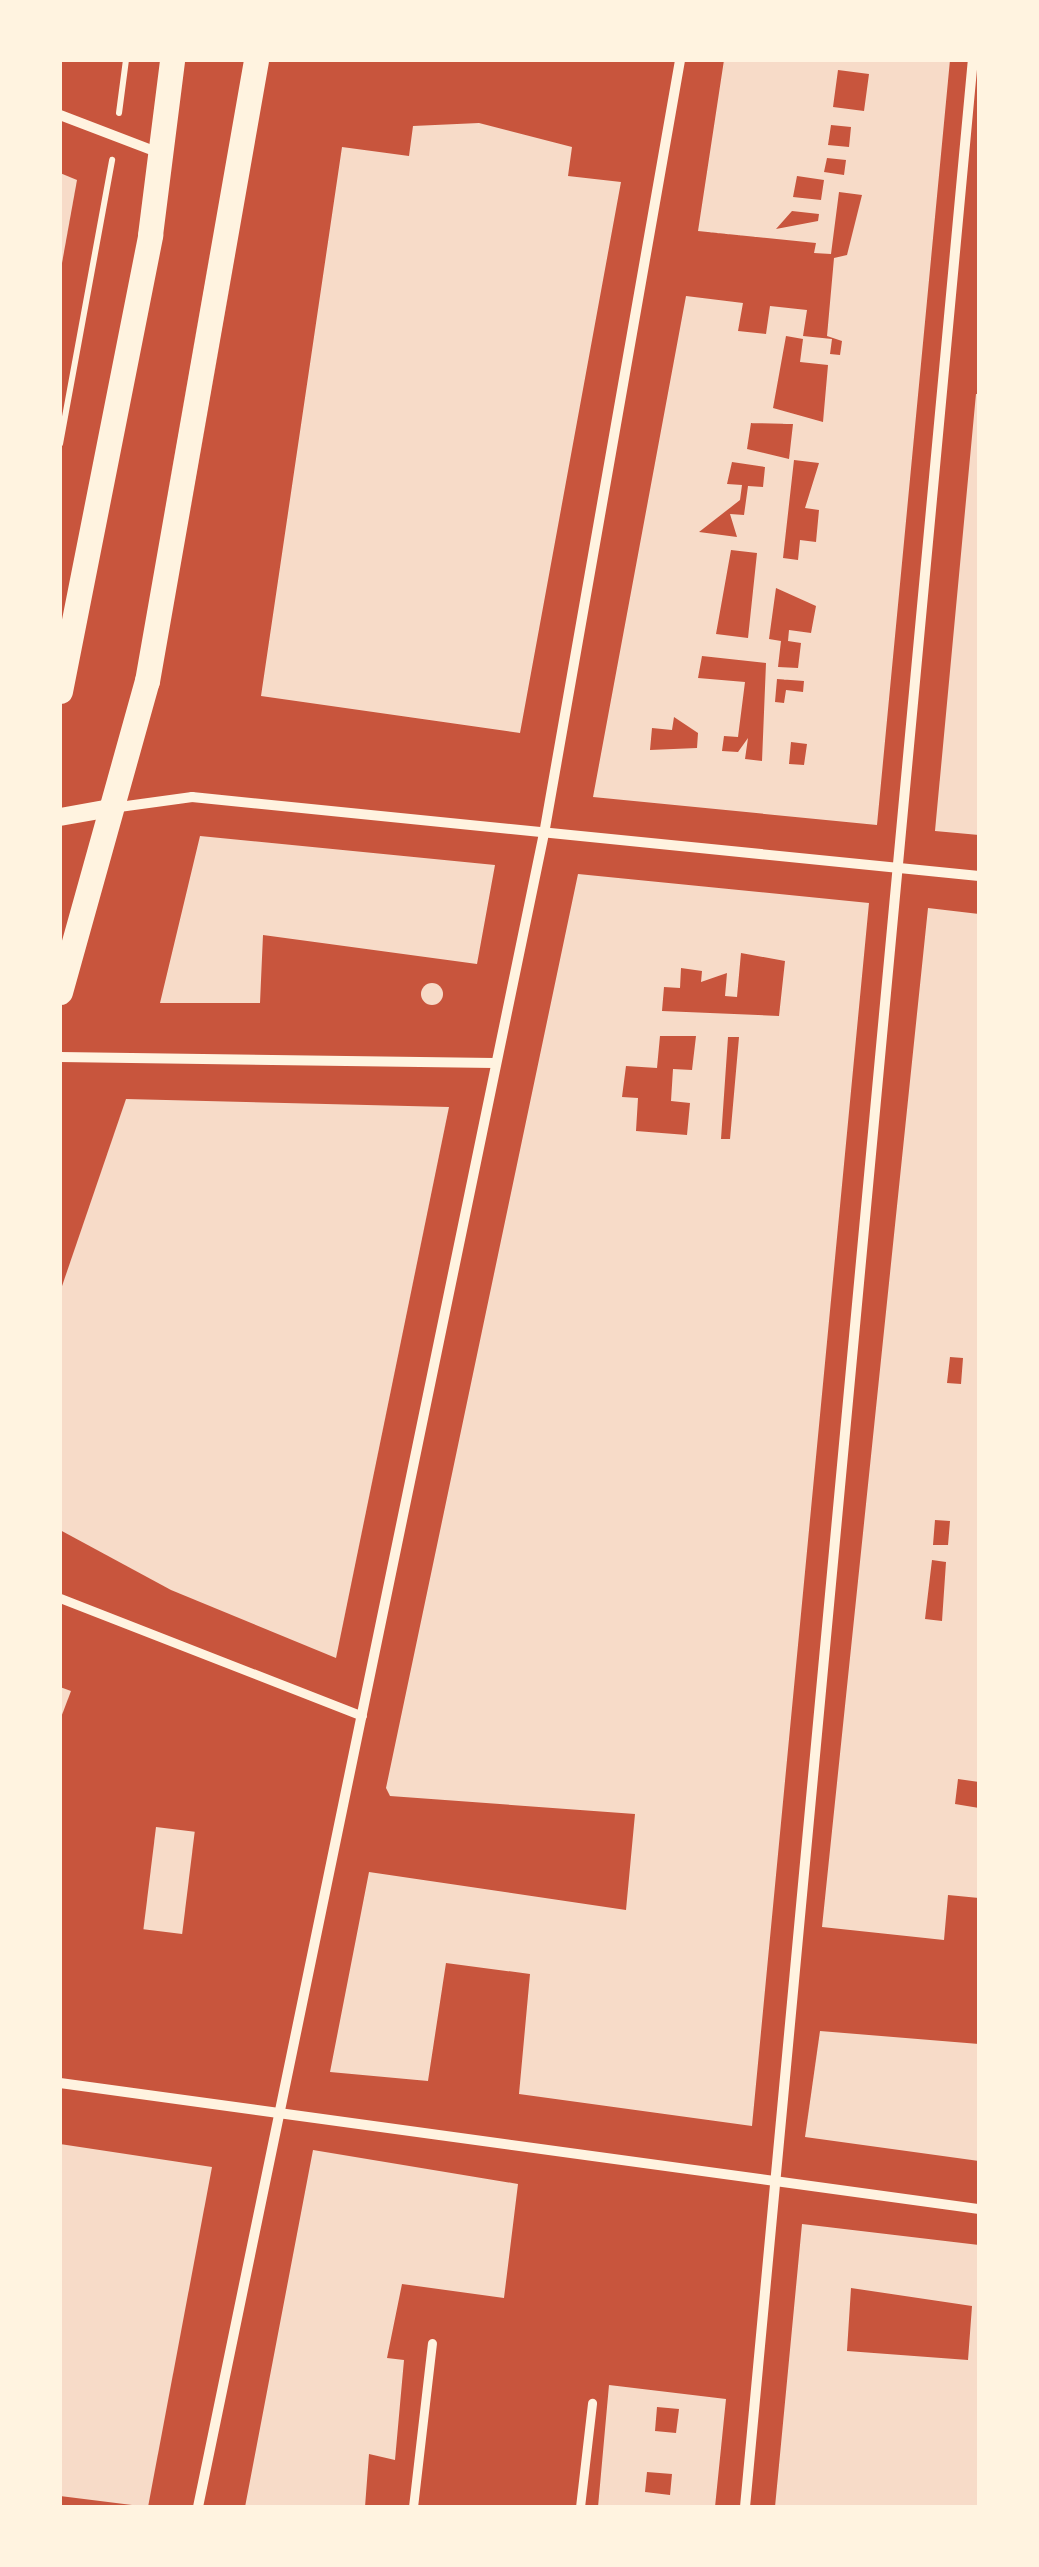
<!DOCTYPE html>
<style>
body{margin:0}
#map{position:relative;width:1039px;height:2567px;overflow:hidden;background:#c8553d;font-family:Rubik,sans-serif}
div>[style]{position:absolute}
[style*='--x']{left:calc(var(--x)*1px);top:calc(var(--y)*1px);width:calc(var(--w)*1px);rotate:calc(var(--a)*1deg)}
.building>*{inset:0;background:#f7dbc8;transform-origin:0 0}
.round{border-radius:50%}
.path>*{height:6px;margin:-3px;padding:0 3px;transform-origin:3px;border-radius:3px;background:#fff3e0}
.pedestrian>*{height:9px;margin:-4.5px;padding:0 4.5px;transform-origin:4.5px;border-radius:4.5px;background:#fff3e0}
.minor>*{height:10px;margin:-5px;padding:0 5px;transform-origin:5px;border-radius:5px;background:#fff3e0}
.tertiary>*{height:18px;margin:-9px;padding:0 9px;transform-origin:9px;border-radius:9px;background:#fff3e0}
.primary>*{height:25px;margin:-12.5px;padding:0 12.5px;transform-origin:12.5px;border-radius:12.5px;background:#fff3e0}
span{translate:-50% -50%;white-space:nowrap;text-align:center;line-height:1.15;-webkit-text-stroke:10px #fff3e0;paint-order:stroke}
.frame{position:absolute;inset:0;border:62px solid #fff3e0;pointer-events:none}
</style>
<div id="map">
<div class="building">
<i style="clip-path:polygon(evenodd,724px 60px,950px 60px,877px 825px,593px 797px,686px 296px,743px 303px,738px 331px,766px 334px,770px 306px,807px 310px,803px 336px,832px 339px,830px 354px,840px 355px,842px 341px,827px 336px,834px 258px,847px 255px,862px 195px,839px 192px,831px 254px,814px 253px,816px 243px,698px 231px,724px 60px,838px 70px,869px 74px,864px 111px,833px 107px,838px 70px,724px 60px,831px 125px,851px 127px,849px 147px,828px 145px,831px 125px,724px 60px,827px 158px,846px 160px,844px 175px,824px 172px,827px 158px,724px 60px,797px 176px,824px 180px,821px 200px,793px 197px,797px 176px,724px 60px,792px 211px,819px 214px,818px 221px,776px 229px,792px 211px,724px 60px,786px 336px,803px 339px,800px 362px,828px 365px,823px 422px,773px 408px,786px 336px,724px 60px,751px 423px,793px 424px,789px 459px,747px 449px,751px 423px,724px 60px,794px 460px,819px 463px,805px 508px,819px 510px,816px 542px,800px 540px,798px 560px,783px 558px,794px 460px,724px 60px,732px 462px,765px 467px,763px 487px,748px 486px,744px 515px,730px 514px,737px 537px,699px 532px,740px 500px,742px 485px,727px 484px,732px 462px,724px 60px,731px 550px,757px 553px,748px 638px,716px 634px,731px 550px,724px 60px,776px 588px,816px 606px,811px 633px,789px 630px,788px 641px,801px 643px,798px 668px,778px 667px,781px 641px,769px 639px,776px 588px,724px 60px,702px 656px,766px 663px,762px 761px,745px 759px,748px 738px,738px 752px,722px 751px,724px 736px,738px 737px,745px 682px,698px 678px,702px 656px,724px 60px,777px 679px,804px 681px,803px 692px,786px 690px,784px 703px,775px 702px,777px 679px,724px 60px,674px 717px,698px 733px,697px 748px,650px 750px,652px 728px,672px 730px,674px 717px,724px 60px,791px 742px,807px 744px,804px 765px,789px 764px,791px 742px)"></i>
<i style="clip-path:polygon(479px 123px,572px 147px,568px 176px,621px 182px,520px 733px,261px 696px,342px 147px,409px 156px,413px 126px)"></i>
<i style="clip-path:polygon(60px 173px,77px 180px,62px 263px,60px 262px)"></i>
<i style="clip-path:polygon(976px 394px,979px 394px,979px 835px,935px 831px)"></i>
<i style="clip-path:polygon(200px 836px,495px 865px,477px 964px,263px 935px,260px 1003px,160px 1003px)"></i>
<i style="clip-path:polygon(evenodd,578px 874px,869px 903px,752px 2126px,519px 2094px,530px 1974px,446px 1963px,428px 2081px,330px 2072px,369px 1872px,626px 1910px,635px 1814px,390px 1796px,386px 1788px,578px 874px,741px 953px,785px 961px,779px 1016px,662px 1011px,664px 987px,680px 988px,681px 968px,702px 971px,701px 982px,727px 973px,725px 996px,737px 997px,741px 953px,578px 874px,660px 1036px,696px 1036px,692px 1070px,673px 1069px,671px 1101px,690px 1103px,687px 1135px,636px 1131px,638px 1098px,622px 1097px,626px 1066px,657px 1068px,660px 1036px,578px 874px,728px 1037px,739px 1037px,730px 1139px,721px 1139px,728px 1037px)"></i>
<i style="clip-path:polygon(evenodd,928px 908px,979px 914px,979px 1782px,958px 1779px,955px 1804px,979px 1808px,979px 1898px,948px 1895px,944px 1940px,822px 1927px,928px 908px,950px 1357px,963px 1358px,961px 1384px,947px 1383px,950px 1357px,928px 908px,935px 1520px,950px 1521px,948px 1545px,933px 1545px,935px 1520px,928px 908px,932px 1560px,946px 1562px,942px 1621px,925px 1619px,932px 1560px)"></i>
<i class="round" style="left:421px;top:983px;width:22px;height:22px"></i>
<i style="clip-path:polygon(126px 1099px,449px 1107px,336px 1658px,171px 1590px,60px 1530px,60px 1292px)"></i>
<i style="clip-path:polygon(60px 1687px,71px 1691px,60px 1720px)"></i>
<i style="left:156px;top:1827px;width:39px;height:103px;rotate:7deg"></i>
<i style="clip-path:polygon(820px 2031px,979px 2044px,979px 2161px,805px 2137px)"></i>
<i style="clip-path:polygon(60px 2144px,212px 2167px,148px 2507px,60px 2496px)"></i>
<i style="clip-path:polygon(313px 2150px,518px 2184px,504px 2298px,402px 2284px,387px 2358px,404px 2360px,395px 2460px,369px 2454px,365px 2507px,245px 2507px)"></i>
<i style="clip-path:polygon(evenodd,802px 2224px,979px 2245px,979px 2507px,775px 2507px,802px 2224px,851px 2288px,972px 2306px,968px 2360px,847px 2351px,851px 2288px)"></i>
<i style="clip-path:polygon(evenodd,609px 2385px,726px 2399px,715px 2507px,598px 2507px,609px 2385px,657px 2407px,679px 2409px,676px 2433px,655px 2431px,657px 2407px,609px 2385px,647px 2472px,672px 2474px,670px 2495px,645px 2492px,647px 2472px)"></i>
</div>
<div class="path">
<i style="--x:119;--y:113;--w:53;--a:-82.5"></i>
<i style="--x:60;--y:444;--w:289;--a:-79.6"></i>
</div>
<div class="pedestrian">
<i style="--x:60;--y:1598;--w:324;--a:21.3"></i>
<i style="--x:413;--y:2507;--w:165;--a:-83.4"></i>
<i style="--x:580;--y:2507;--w:105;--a:-83.4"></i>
</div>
<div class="minor">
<i style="--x:60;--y:115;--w:104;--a:20.9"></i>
<i style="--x:112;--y:808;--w:81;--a:-7.8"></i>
<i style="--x:192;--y:797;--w:791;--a:5.73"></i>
<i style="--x:60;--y:1057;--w:434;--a:0.8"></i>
<i style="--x:60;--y:2083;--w:928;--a:7.81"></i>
<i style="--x:198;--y:2507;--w:1708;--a:-78.32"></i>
<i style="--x:544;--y:834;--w:786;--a:-80.03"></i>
<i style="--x:745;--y:2507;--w:2458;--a:-84.68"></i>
</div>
<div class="tertiary">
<i style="--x:60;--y:817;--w:52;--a:-10"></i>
</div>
<div class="primary">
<i style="--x:60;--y:691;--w:465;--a:-78.8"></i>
<i style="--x:150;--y:235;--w:176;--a:-82.8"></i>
<i style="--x:60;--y:992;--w:323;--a:-74.4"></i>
<i style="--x:147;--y:681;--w:630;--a:-80.04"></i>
</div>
<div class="frame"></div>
</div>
